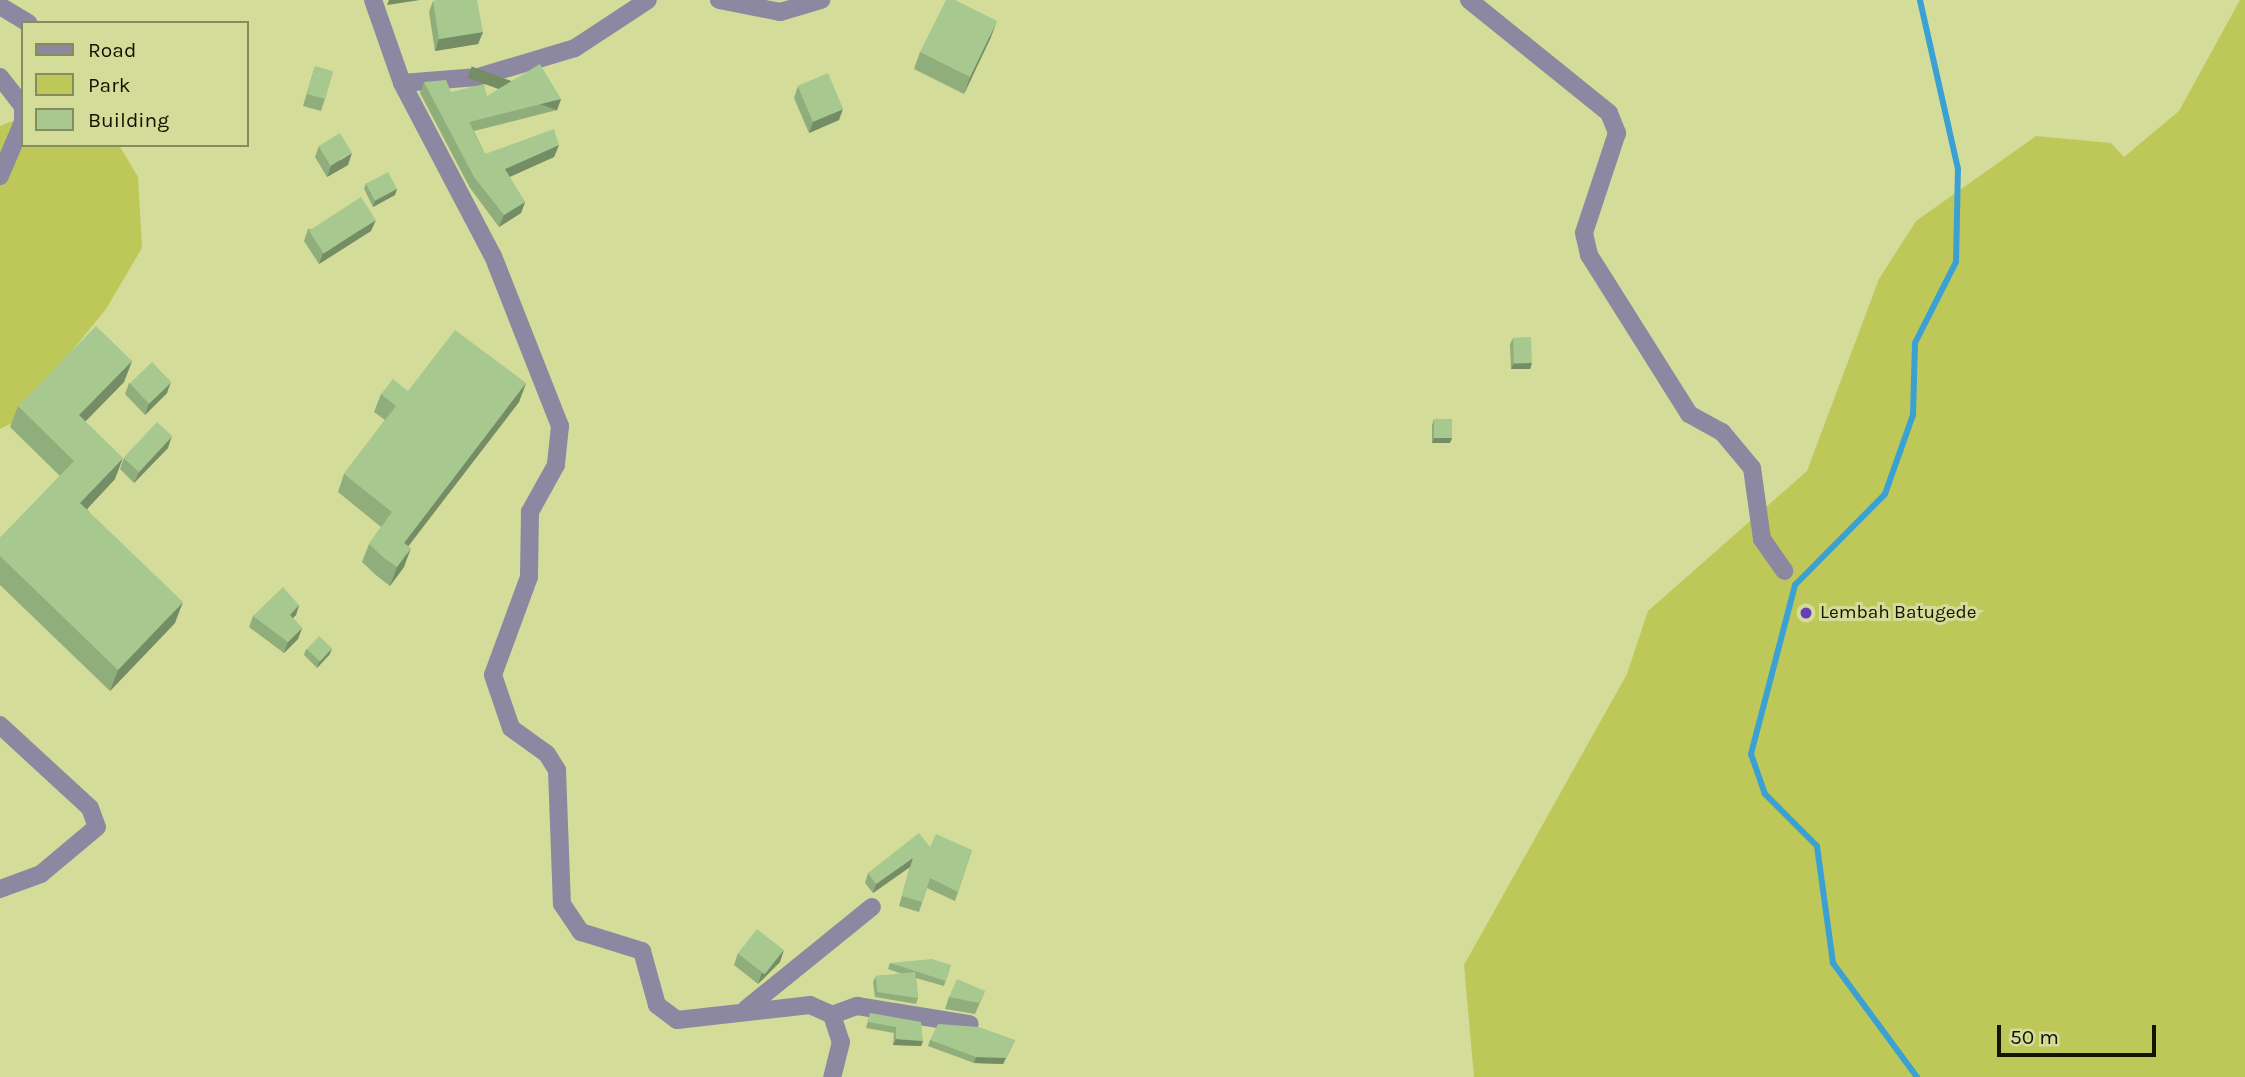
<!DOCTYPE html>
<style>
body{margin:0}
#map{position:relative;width:2245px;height:1077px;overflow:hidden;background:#d4dc9a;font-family:Karla,sans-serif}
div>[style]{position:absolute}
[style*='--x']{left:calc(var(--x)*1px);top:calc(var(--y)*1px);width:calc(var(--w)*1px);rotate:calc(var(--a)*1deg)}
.green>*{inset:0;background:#bec858}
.stream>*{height:6px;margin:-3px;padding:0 3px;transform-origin:3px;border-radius:3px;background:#3ba1d3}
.minor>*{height:18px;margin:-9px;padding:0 9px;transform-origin:9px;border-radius:9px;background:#8c88a2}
.wall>*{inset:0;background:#90ad7c}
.shaded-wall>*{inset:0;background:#758d65;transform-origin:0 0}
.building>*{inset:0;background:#a7c990;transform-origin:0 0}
.dots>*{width:19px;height:19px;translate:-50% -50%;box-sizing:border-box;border:4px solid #d4dc9a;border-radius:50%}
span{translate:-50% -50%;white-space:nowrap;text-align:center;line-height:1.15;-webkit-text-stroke:6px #d4dc9a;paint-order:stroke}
.poi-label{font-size:19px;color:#121400}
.left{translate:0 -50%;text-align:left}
.legend{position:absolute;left:21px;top:21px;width:228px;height:126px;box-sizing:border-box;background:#d4dc9a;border:2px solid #868c5c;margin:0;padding:9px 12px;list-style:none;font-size:21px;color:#121400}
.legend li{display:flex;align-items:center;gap:14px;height:35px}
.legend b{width:35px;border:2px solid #868c5c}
.scale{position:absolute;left:1997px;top:1025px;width:159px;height:32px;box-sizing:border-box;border:4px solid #121400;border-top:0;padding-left:9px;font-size:21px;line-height:24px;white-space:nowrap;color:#121400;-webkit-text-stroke:5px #d4dc9a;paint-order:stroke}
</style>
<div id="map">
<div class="green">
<i style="clip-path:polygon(2240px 0,2245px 0,2245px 1077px,1474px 1077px,1464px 965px,1627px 674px,1648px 611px,1807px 471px,1879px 279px,1916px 221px,2036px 136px,2111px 143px,2124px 157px,2179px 111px)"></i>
<i style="clip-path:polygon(23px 117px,23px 145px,119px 145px,138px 177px,142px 248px,106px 309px,14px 422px,0 429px,0 126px)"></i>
</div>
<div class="stream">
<i style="--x:1917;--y:1077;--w:142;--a:-126.4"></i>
<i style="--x:1833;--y:963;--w:118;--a:-97.8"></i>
<i style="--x:1817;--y:846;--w:74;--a:-135"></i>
<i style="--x:1765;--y:794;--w:42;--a:-109.3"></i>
<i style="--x:1751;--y:754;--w:175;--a:-75.4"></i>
<i style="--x:1795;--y:585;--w:128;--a:-45.3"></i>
<i style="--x:1885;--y:494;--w:84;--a:-70.5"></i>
<i style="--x:1913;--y:415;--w:72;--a:-88.4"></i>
<i style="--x:1915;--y:343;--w:91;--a:-63.2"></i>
<i style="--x:1956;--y:262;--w:93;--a:-88.8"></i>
<i style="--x:1958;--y:169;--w:173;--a:-102.7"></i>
</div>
<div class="minor">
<i style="--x:373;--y:0;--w:88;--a:70.7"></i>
<i style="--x:402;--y:83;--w:195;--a:62.3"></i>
<i style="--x:493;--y:256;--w:183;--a:68.5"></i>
<i style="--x:560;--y:426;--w:39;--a:96"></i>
<i style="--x:556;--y:465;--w:54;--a:119"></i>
<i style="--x:530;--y:512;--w:65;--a:90.9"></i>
<i style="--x:529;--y:577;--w:104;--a:110.2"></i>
<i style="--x:493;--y:675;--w:56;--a:71.2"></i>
<i style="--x:511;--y:728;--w:44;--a:35.8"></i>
<i style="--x:547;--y:754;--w:19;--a:58"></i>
<i style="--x:557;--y:770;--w:134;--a:87.9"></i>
<i style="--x:562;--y:904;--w:34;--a:56"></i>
<i style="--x:581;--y:932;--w:64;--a:17.3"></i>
<i style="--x:642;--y:951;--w:56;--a:74.5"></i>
<i style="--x:657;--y:1005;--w:25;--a:37"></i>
<i style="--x:677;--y:1020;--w:134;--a:-6.4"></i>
<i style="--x:810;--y:1005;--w:24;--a:24"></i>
<i style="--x:832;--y:1015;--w:28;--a:72"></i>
<i style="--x:841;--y:1042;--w:36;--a:104"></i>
<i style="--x:719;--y:0;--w:62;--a:11.1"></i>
<i style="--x:780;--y:12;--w:43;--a:-16.3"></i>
<i style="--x:1469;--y:0;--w:180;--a:38.9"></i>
<i style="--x:1609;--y:113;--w:22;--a:68"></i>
<i style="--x:1617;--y:133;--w:105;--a:108.3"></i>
<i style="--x:1584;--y:233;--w:23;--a:77"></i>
<i style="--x:1589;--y:255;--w:188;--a:57.8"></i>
<i style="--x:1689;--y:414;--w:38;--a:29"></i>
<i style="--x:1722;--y:432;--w:47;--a:50.2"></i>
<i style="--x:1752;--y:468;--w:72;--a:82"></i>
<i style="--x:1762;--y:539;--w:39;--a:55"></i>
<i style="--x:0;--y:6;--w:33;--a:31"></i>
<i style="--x:0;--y:77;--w:37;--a:52"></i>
<i style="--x:23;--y:106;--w:16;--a:90"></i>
<i style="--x:23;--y:122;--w:59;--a:113.1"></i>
<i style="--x:402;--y:83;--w:76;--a:-4.5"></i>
<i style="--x:478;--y:77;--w:101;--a:-16.6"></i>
<i style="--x:575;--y:48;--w:87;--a:-33.3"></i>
<i style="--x:0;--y:725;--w:122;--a:42.7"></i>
<i style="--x:90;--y:808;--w:20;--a:70"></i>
<i style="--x:97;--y:827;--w:73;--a:140"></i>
<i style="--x:41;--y:874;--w:44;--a:159.9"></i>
<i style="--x:746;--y:1009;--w:162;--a:-39"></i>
<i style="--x:832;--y:1015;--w:27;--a:-20"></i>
<i style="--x:857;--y:1006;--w:114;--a:9.1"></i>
</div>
<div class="wall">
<i style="clip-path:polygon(433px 1px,483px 32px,478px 44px,435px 51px,429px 12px)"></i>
<i style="clip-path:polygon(991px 37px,964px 94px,914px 69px,920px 52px)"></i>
<i style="clip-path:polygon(315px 66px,325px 99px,321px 111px,303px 106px)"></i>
<i style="clip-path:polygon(424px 82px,451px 92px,487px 96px,561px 99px,557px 110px,474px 131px,485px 154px,559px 145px,554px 157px,509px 177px,525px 202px,521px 213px,499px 227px,470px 188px,420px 93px)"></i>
<i style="clip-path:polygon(798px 86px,839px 120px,809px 133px,794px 98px)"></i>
<i style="clip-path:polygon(319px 146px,348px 165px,327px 177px,315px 157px)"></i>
<i style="clip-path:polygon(366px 183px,397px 189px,395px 195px,373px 207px,364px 189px)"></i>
<i style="clip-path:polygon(308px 229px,371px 231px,319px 264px,304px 241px)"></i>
<i style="clip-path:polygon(1513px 338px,1532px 363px,1530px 369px,1511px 369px,1510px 344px)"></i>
<i style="clip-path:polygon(132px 361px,124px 382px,85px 422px,115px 479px,87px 509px,175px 623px,110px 691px,0 585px,0 538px,60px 476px,10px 427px,18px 406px)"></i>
<i style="clip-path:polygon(129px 383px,167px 393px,145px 415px,125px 394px)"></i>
<i style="clip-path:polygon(526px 383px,519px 402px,408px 546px,404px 567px,390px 586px,377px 576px,362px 562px,369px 544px,381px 527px,338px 492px,344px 474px,385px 420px,374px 412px,381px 394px,408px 391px)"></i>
<i style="clip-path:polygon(1434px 419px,1452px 438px,1450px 443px,1432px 443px,1432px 425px)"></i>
<i style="clip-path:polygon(168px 448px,134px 483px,120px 469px,124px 458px)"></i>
<i style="clip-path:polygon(299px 605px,296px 615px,293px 618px,302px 628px,298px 639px,284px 653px,249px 627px,253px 616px)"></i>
<i style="clip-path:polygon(306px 649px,330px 654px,317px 668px,304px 655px)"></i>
<i style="clip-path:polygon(930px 847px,972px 850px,955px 901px,927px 888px,919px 912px,899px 906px,910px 867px,873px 893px,865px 883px,868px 873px)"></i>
<i style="clip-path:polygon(738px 953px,780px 962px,758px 984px,734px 965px)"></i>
<i style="clip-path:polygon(890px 963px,951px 965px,944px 986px,916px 978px,918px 998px,916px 1004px,875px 997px,873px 982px,876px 976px,902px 974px,888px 969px)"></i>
<i style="clip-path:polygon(985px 991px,975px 1014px,945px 1009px,949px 997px)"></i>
<i style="clip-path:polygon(870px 1013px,923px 1041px,921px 1046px,893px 1045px,894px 1033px,866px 1028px)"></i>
<i style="clip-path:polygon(930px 1040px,1015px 1040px,1003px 1064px,974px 1063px,928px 1046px)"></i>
</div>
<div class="shaded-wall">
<i style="clip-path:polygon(389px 0,420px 0,387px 5px)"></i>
<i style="clip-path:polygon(997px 21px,991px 37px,964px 94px,970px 77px)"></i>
<i style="clip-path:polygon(483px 32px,478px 44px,435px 51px,439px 39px)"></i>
<i style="left:561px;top:99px;width:12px;height:95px;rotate:110deg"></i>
<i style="clip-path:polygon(843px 109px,839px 120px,809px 133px,813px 122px)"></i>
<i style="clip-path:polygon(559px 145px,554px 157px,501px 181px,505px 169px)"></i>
<i style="clip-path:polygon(352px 153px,348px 165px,327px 177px,331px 166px)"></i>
<i style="clip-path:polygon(397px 189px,395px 195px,373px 207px,375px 201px)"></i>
<i style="clip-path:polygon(525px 202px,521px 213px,499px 227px,504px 215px)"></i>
<i style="clip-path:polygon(376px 220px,371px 231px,319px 264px,323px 253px)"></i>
<i style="clip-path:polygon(132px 361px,124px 382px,71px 436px,79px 415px)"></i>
<i style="clip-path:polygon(1514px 363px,1532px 363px,1530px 369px,1511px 369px)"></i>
<i style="clip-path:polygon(171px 382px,167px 393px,145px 415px,149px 403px)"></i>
<i style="clip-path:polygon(526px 383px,519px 402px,397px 561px,404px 543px)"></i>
<i style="clip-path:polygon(172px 436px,168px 448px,134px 483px,139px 472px)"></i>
<i style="clip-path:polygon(1434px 438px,1452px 438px,1450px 443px,1432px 443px)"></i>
<i style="clip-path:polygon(123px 458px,115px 479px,73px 524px,80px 503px)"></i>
<i style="clip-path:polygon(411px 548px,404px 567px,390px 586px,397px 567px)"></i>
<i style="clip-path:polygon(183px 602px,175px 623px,110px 691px,118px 670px)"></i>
<i style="clip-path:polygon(299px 605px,296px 615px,286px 625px,290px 615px)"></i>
<i style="clip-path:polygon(302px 628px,298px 639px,284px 653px,288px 642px)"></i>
<i style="clip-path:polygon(332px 648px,330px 654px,317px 668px,319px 662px)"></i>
<i style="clip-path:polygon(913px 858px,910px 867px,873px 893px,876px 884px)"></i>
<i style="clip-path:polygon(784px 950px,780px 962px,758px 984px,762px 973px)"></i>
<i style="clip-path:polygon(896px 1039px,923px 1041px,921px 1046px,893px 1045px)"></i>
<i style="clip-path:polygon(1015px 1040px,1003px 1064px,974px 1063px,976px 1057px)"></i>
</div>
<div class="building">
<i style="clip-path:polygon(436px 0,477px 0,483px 32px,439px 39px,433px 1px)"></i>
<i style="clip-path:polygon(946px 0,955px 0,997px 21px,970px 77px,920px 52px)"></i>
<i style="clip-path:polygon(540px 64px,561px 99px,469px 122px,485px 154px,554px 129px,559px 145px,505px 169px,525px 202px,504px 215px,474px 177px,424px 82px,446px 80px,451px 92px,484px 84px,487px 96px)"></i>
<i style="left:315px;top:66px;width:19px;height:29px;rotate:16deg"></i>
<i style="left:828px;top:73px;width:39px;height:33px;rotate:67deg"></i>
<i style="left:340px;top:133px;width:23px;height:25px;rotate:59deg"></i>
<i style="left:388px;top:172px;width:19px;height:25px;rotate:62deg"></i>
<i style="left:361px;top:197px;width:27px;height:62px;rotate:57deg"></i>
<i style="clip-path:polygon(96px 326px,132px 361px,79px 415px,123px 458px,80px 503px,183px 602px,118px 670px,0 556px,0 538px,74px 461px,18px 406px)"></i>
<i style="clip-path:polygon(455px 330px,526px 383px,404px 543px,411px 548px,397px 567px,384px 558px,369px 544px,392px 512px,344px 474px,396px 406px,381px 394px,393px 379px,408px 391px)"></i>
<i style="left:1531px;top:337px;width:26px;height:18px;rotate:88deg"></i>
<i style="left:152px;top:362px;width:28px;height:31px;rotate:46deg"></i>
<i style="left:1434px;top:419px;width:18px;height:19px"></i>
<i style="left:157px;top:422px;width:21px;height:49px;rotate:43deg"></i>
<i style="clip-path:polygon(283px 587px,299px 605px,290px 615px,302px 628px,288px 642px,253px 616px)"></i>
<i style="left:319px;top:636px;width:18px;height:18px;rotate:43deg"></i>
<i style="clip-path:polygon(919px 833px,930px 847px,936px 834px,972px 850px,958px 892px,930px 878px,922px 902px,902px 896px,913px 858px,876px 884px,868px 873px)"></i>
<i style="left:757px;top:929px;width:34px;height:31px;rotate:38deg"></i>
<i style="clip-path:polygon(932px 959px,951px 965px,946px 981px,890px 963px)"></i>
<i style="clip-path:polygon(915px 972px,918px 998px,877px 992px,876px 976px)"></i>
<i style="clip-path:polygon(957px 979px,985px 991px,979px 1003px,949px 997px)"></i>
<i style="clip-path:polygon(870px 1013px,921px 1022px,923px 1041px,896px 1039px,896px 1027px,868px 1022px)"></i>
<i style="clip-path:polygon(938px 1024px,979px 1027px,1015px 1040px,1006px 1058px,976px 1057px,930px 1040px)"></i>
</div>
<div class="dots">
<i style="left:1806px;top:613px;background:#663fb7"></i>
</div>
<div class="poi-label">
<span class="left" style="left:1820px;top:613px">Lembah Batugede</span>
</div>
<ul class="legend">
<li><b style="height:9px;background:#8c88a2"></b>Road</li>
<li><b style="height:19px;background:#bec858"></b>Park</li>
<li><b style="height:19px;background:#a7c990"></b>Building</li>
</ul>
<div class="scale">50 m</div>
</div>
